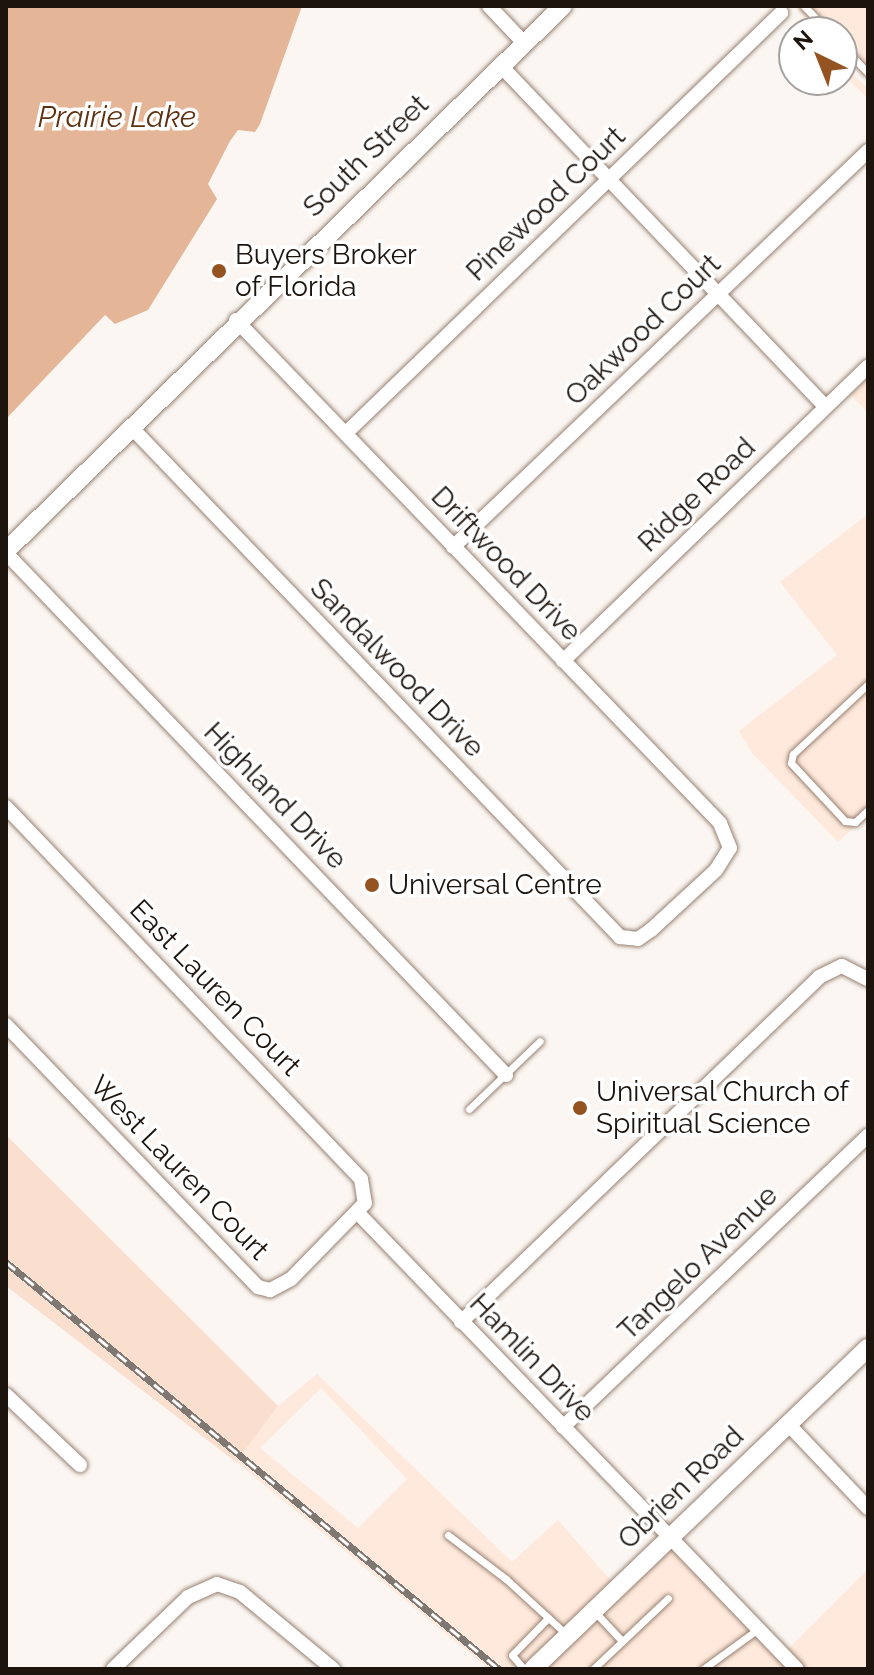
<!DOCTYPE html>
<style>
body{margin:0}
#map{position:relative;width:874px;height:1675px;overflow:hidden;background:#fbf6f2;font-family:Raleway,sans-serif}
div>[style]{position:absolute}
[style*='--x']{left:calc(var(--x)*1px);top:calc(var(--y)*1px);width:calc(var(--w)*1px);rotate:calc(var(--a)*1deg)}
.built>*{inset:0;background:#fee9dc}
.green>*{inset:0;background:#fadfcf}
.water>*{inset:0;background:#e5b597}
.roads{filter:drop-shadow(0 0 2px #988071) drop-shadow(0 0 2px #988071)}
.service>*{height:7px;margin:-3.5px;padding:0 3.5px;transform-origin:3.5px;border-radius:3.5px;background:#fff}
.minor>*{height:14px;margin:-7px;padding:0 7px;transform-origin:7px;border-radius:7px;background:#fff}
.tertiary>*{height:18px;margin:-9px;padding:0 9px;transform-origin:9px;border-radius:9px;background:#fff}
.rail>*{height:7px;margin-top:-3.5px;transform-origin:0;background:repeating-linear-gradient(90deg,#fff 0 12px,#7e7772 0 24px);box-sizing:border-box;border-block:2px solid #7e7772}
.dots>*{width:22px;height:22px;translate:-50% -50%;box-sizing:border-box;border:4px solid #fff;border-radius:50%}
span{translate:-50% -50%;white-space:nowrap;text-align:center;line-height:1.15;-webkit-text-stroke:7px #fff;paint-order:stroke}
.street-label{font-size:28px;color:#1d140e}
.poi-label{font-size:28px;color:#1d140e}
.left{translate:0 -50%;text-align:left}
.water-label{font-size:30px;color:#5e3110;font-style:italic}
.frame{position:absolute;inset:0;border:8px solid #1d140e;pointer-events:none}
.north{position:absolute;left:778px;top:16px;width:80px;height:80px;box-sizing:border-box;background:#fff;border:2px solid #a5a19f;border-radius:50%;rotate:317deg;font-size:22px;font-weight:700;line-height:32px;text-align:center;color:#1d140e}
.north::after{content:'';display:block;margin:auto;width:28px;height:36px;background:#965322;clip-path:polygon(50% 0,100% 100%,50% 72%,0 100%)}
</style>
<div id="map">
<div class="built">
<i style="clip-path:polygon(794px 6px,868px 6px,868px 80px,842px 54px,842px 32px,820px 32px)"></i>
<i style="clip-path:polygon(842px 63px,868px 89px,868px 99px,842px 73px)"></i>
<i style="clip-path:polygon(868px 377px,868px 413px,850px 394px)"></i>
<i style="clip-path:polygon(868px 514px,868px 814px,838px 842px,753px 754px,739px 731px,837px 655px,780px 582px)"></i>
<i style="clip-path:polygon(evenodd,317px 1374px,512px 1562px,558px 1520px,612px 1582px,521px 1669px,489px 1669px,236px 1462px,278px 1406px,317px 1374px,321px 1388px,407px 1479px,358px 1528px,260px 1448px,321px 1388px)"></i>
<i style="clip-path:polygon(670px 1548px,773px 1655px,781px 1656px,868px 1569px,868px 1669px,543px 1669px)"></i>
</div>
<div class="green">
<i style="clip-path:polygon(6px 1135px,278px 1406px,236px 1462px,6px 1286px)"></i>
</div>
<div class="water">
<i style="clip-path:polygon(6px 6px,302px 6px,260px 124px,255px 132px,238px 130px,230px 141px,208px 184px,217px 199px,148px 310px,115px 324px,105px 315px,6px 419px)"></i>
</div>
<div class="roads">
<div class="service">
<i style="--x:804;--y:6;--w:36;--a:46"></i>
<i style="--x:842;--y:46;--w:37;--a:46"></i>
<i style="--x:868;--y:684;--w:103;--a:137"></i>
<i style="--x:793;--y:754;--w:9;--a:103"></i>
<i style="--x:791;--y:763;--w:79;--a:47"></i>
<i style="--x:845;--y:821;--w:10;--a:6"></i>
<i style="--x:855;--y:822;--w:18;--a:-43"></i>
<i style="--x:469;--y:1109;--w:98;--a:-43.8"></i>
<i style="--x:448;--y:1535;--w:73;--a:37.2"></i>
<i style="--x:506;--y:1579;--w:81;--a:42.5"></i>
<i style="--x:595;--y:1612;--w:40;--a:47"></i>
<i style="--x:524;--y:1669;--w:18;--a:-131"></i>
<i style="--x:512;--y:1655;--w:52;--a:-45.8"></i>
<i style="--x:593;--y:1669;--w:103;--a:-43.4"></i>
<i style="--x:703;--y:1669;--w:68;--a:-36"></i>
</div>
<div class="minor">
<i style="--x:489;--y:6;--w:51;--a:46.6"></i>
<i style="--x:500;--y:65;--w:472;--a:46.4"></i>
<i style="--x:131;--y:427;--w:707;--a:46.2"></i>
<i style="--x:620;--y:937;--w:18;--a:6"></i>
<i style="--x:638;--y:939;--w:16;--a:-35"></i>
<i style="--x:651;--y:930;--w:88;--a:-42.7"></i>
<i style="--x:716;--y:870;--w:26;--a:-58"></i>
<i style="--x:730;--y:848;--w:27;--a:-112"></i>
<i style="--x:720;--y:823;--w:698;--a:-133.9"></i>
<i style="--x:346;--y:433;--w:605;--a:-43.99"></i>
<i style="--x:453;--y:547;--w:574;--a:-43.66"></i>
<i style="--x:6;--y:553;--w:723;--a:46.23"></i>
<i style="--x:563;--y:661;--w:424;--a:-44"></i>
<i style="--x:6;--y:807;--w:514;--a:46.34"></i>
<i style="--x:361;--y:1179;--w:24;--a:81"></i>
<i style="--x:365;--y:1203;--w:106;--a:134.2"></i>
<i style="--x:291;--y:1279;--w:24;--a:152"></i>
<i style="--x:270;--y:1290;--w:12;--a:-166"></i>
<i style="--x:258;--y:1287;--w:364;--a:-133.9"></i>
<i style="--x:358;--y:1213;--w:633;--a:46.09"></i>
<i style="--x:461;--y:1322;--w:497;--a:-43.9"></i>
<i style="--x:819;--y:977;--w:25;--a:-26"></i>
<i style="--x:842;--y:966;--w:29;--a:27"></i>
<i style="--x:6;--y:1395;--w:102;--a:43.4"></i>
<i style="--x:788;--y:1424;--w:116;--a:46.4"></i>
<i style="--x:563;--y:1427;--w:422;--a:-43.7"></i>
<i style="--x:113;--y:1669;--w:104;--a:-43.8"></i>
<i style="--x:188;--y:1597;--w:32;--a:-24"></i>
<i style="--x:217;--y:1584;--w:24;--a:19"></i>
<i style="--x:240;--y:1592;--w:121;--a:39.6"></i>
</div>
<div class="tertiary">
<i style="--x:6;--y:551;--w:779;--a:-44.38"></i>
<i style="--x:533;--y:1669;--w:464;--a:-43.8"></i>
</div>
</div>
<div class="rail">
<i style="--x:6;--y:1262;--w:639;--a:39.54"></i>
</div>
<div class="dots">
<i style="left:219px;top:271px;background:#965322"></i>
<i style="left:372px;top:885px;background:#965322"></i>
<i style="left:580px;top:1108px;background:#965322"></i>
</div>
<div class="street-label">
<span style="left:366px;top:156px;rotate:-44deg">South Street</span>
<span style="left:546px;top:204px;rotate:-44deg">Pinewood Court</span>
<span style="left:643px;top:330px;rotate:-44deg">Oakwood Court</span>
<span style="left:697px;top:495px;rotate:-44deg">Ridge Road</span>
<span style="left:506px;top:564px;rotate:46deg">Driftwood Drive</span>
<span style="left:397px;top:668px;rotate:46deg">Sandalwood Drive</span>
<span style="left:275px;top:796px;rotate:46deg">Highland Drive</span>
<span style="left:215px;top:988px;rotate:46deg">East Lauren Court</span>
<span style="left:179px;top:1168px;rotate:46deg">West Lauren Court</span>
<span style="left:698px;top:1263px;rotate:-44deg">Tangelo Avenue</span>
<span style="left:532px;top:1358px;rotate:46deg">Hamlin Drive</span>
<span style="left:681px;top:1488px;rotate:-44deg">Obrien Road</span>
</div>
<div class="poi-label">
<span class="left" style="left:235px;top:271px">Buyers Broker<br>of Florida</span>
<span class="left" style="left:388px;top:885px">Universal Centre</span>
<span class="left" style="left:596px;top:1108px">Universal Church of<br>Spiritual Science</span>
</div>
<div class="water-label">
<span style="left:117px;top:117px">Prairie Lake</span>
</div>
<div class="frame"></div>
<div class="north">N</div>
</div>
